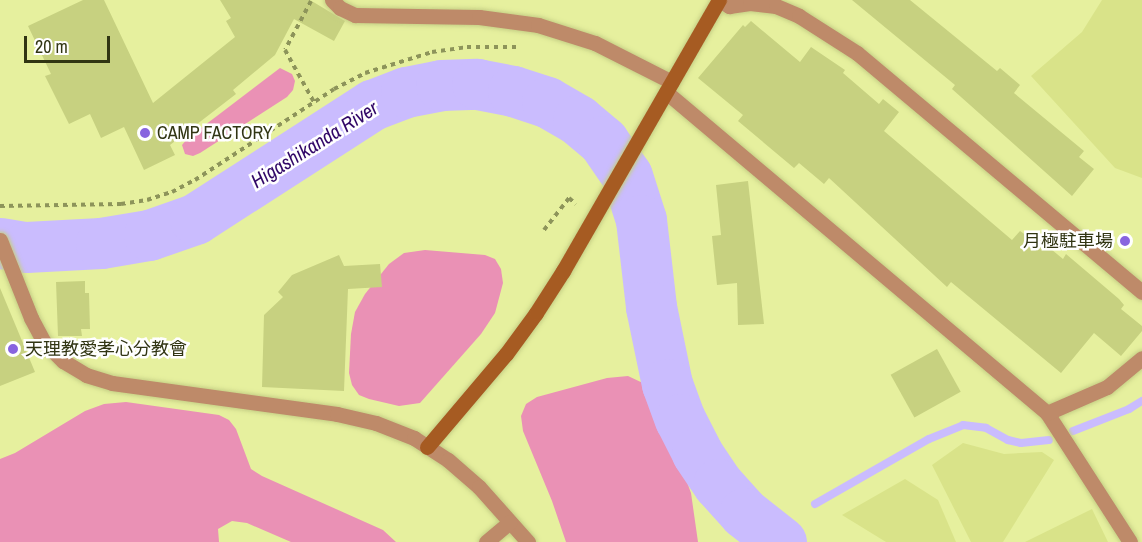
<!DOCTYPE html>
<meta charset="utf-8">
<style>
body{margin:0}
#map{position:relative;width:1142px;height:542px;overflow:hidden;background:#e6f09e;font-family:"Archivo Narrow","Noto Sans JP",sans-serif}
div>[style]{position:absolute}
[style*='--x']{left:calc(var(--x)*1px);top:calc(var(--y)*1px);width:calc(var(--w)*1px);rotate:calc(var(--a)*1deg)}
.built>*{inset:0;background:#d9e389}
.forest>*{inset:0;background:#ea91b5}
.stream>*{height:8px;margin:-4px;padding:0 4px;transform-origin:4px;border-radius:4px;background:#cabcfe}
.river>*{height:51px;margin:-25.5px;padding:0 25.5px;transform-origin:25.5px;border-radius:25.5px;background:#cabcfe}
.building>*{inset:0;background:#c7d180;transform-origin:0 0}
.path>*{height:4px;margin-top:-2px;transform-origin:0;background:repeating-linear-gradient(90deg,#8d945a 0 4.5px,transparent 0 9px)}
.roads{filter:drop-shadow(0 0 2px #c5ce85) drop-shadow(0 0 2px #c5ce85)}
.street>*{height:15px;margin:-7.5px;padding:0 7.5px;transform-origin:7.5px;border-radius:7.5px;background:#be8a69}
.secondary>*{height:15px;margin:-7.5px;padding:0 7.5px;transform-origin:7.5px;border-radius:7.5px;background:#a65b22}
.dots>*{width:16px;height:16px;translate:-50% -50%;box-sizing:border-box;border:3px solid #fff;border-radius:50%}
span{translate:-50% -50%;white-space:nowrap;text-align:center;line-height:1.15;-webkit-text-stroke:5px #fff;paint-order:stroke}
.poi-label{font-size:18px;color:#313513}
.left{translate:0 -50%;text-align:left}
.right{translate:-100% -50%;text-align:right}
.water-label{font-size:20px;color:#310767;font-style:italic}
.scale{position:absolute;left:24px;top:36px;width:86px;height:27px;box-sizing:border-box;border:3px solid #313513;border-top:0;padding-left:8px;font-size:18px;line-height:21px;white-space:nowrap;color:#313513;-webkit-text-stroke:4px #fff;paint-order:stroke}
</style>
<div id="map">
<div class="built">
<i style="clip-path:polygon(1102px 0,1142px 0,1142px 178px,1115px 168px,1031px 76px,1082px 32px)"></i>
<i style="clip-path:polygon(963px 443px,1004px 454px,1042px 452px,1054px 460px,1003px 542px,971px 542px,932px 465px)"></i>
<i style="clip-path:polygon(905px 479px,938px 500px,956px 542px,886px 542px,842px 515px)"></i>
<i style="clip-path:polygon(1092px 509px,1108px 542px,1025px 542px)"></i>
</div>
<div class="forest">
<i style="clip-path:polygon(280px 68px,292px 74px,295px 81px,293px 90px,287px 97px,200px 153px,193px 156px,185px 154px,182px 145px,188px 138px)"></i>
<i style="clip-path:polygon(425px 250px,485px 255px,495px 259px,501px 269px,503px 283px,495px 313px,481px 334px,420px 403px,399px 406px,369px 399px,359px 395px,352px 385px,349px 373px,351px 334px,355px 312px,365px 294px,389px 264px,404px 253px)"></i>
<i style="clip-path:polygon(628px 376px,645px 384px,657px 401px,691px 493px,698px 542px,566px 542px,552px 501px,523px 431px,521px 416px,526px 404px,537px 397px,607px 378px)"></i>
<i style="clip-path:polygon(126px 402px,219px 415px,229px 420px,236px 429px,251px 469px,262px 476px,383px 530px,396px 542px,291px 542px,247px 523px,232px 521px,218px 529px,219px 542px,0 542px,0 459px,15px 453px,85px 411px,104px 404px)"></i>
</div>
<div class="stream">
<i style="--x:1073;--y:431;--w:60;--a:-21.4"></i>
<i style="--x:1129;--y:409;--w:15;--a:-32"></i>
<i style="--x:815;--y:504;--w:131;--a:-29.7"></i>
<i style="--x:929;--y:439;--w:37;--a:-22"></i>
<i style="--x:963;--y:425;--w:23;--a:7"></i>
<i style="--x:986;--y:428;--w:25;--a:29"></i>
<i style="--x:1008;--y:440;--w:13;--a:13"></i>
<i style="--x:1021;--y:443;--w:28;--a:-6"></i>
<i style="--x:767;--y:532;--w:18;--a:-29"></i>
</div>
<div class="river">
<i style="--x:0;--y:243;--w:26;--a:9"></i>
<i style="--x:26;--y:247;--w:75;--a:-3.1"></i>
<i style="--x:101;--y:243;--w:49;--a:-9.5"></i>
<i style="--x:149;--y:235;--w:49;--a:-19.2"></i>
<i style="--x:195;--y:219;--w:211;--a:-32.8"></i>
<i style="--x:372;--y:105;--w:36;--a:-21"></i>
<i style="--x:406;--y:92;--w:36;--a:-11"></i>
<i style="--x:441;--y:85;--w:36;--a:-2"></i>
<i style="--x:477;--y:84;--w:37;--a:11"></i>
<i style="--x:513;--y:91;--w:36;--a:18"></i>
<i style="--x:547;--y:102;--w:36;--a:30"></i>
<i style="--x:578;--y:120;--w:33;--a:40"></i>
<i style="--x:603;--y:141;--w:42;--a:55.6"></i>
<i style="--x:627;--y:176;--w:46;--a:72.3"></i>
<i style="--x:641;--y:220;--w:88;--a:83.4"></i>
<i style="--x:651;--y:307;--w:79;--a:78.3"></i>
<i style="--x:667;--y:384;--w:37;--a:70"></i>
<i style="--x:680;--y:419;--w:38;--a:63"></i>
<i style="--x:697;--y:453;--w:37;--a:56"></i>
<i style="--x:718;--y:484;--w:39;--a:48"></i>
<i style="--x:744;--y:513;--w:47;--a:38.1"></i>
</div>
<div class="building">
<i style="clip-path:polygon(83px 0,104px 0,153px 103px,235px 37px,226px 21px,231px 18px,220px 0,310px 0,345px 21px,334px 41px,294px 19px,275px 55px,233px 90px,236px 94px,170px 145px,175px 155px,144px 170px,124px 127px,101px 138px,90px 114px,69px 124px,45px 76px,51px 74px,28px 26px)"></i>
<i style="clip-path:polygon(852px 0,910px 0,997px 71px,1000px 68px,1020px 85px,1014px 93px,1084px 151px,1079px 157px,1094px 169px,1072px 196px,952px 89px,955px 85px)"></i>
<i style="clip-path:polygon(751px 21px,800px 62px,811px 47px,845px 70px,843px 73px,879px 104px,883px 99px,899px 112px,884px 131px,1012px 240px,1020px 231px,1037px 243px,1040px 240px,1063px 259px,1066px 254px,1119px 299px,1124px 305px,1121px 309px,1142px 326px,1142px 331px,1121px 356px,1094px 333px,1061px 373px,951px 282px,947px 287px,829px 178px,824px 184px,799px 163px,794px 168px,738px 121px,743px 115px,698px 78px,743px 25px,745px 27px)"></i>
<i style="clip-path:polygon(748px 181px,764px 324px,738px 325px,737px 283px,717px 285px,712px 236px,721px 235px,716px 185px)"></i>
<i style="clip-path:polygon(339px 255px,344px 266px,380px 264px,382px 287px,348px 289px,344px 391px,262px 387px,264px 315px,283px 297px,278px 292px,292px 275px)"></i>
<i style="clip-path:polygon(85px 281px,85px 293px,89px 293px,90px 329px,81px 329px,82px 336px,58px 336px,56px 282px)"></i>
<i style="clip-path:polygon(0 288px,35px 372px,0 386px)"></i>
<i style="left:937px;top:349px;width:49px;height:53px;rotate:61deg"></i>
</div>
<div class="path">
<i style="--x:311;--y:1;--w:55;--a:118"></i>
<i style="--x:285;--y:50;--w:60;--a:60.9"></i>
<i style="--x:0;--y:206;--w:121;--a:-0.9"></i>
<i style="--x:121;--y:204;--w:26;--a:-9"></i>
<i style="--x:147;--y:200;--w:26;--a:-18"></i>
<i style="--x:172;--y:192;--w:26;--a:-28"></i>
<i style="--x:195;--y:180;--w:166;--a:-33.2"></i>
<i style="--x:334;--y:89;--w:35;--a:-27"></i>
<i style="--x:365;--y:73;--w:70;--a:-17.4"></i>
<i style="--x:432;--y:52;--w:35;--a:-8"></i>
<i style="--x:467;--y:47;--w:51;--a:0"></i>
<i style="--x:544;--y:230;--w:41;--a:-52"></i>
<i style="--x:569;--y:198;--w:9;--a:41"></i>
</div>
<div class="roads">
<div class="street">
<i style="--x:332;--y:0;--w:11;--a:45"></i>
<i style="--x:340;--y:8;--w:17;--a:25"></i>
<i style="--x:355;--y:15;--w:124;--a:0.9"></i>
<i style="--x:479;--y:17;--w:60;--a:7.7"></i>
<i style="--x:538;--y:25;--w:60;--a:17.5"></i>
<i style="--x:595;--y:43;--w:86;--a:26.9"></i>
<i style="--x:719;--y:0;--w:12;--a:31"></i>
<i style="--x:729;--y:6;--w:21;--a:-8"></i>
<i style="--x:750;--y:3;--w:26;--a:7"></i>
<i style="--x:776;--y:6;--w:25;--a:23"></i>
<i style="--x:799;--y:16;--w:69;--a:32.5"></i>
<i style="--x:857;--y:53;--w:372;--a:40"></i>
<i style="--x:666;--y:92;--w:498;--a:40.1"></i>
<i style="--x:1047;--y:413;--w:153;--a:57.2"></i>
<i style="--x:0;--y:240;--w:84;--a:68.3"></i>
<i style="--x:31;--y:318;--w:27;--a:62"></i>
<i style="--x:44;--y:342;--w:27;--a:45"></i>
<i style="--x:63;--y:361;--w:27;--a:31"></i>
<i style="--x:86;--y:375;--w:27;--a:17"></i>
<i style="--x:112;--y:383;--w:227;--a:7.8"></i>
<i style="--x:337;--y:414;--w:40;--a:13"></i>
<i style="--x:376;--y:423;--w:41;--a:21.5"></i>
<i style="--x:414;--y:438;--w:40;--a:32.9"></i>
<i style="--x:448;--y:460;--w:41;--a:41.1"></i>
<i style="--x:479;--y:487;--w:74;--a:48.3"></i>
<i style="--x:1047;--y:413;--w:65;--a:-23.4"></i>
<i style="--x:1107;--y:387;--w:45;--a:-39.6"></i>
<i style="--x:486;--y:542;--w:31;--a:-40"></i>
</div>
<div class="secondary">
<i style="--x:427;--y:447;--w:122;--a:-49.7"></i>
<i style="--x:506;--y:354;--w:51;--a:-53.8"></i>
<i style="--x:536;--y:313;--w:50;--a:-57.3"></i>
<i style="--x:563;--y:271;--w:313;--a:-60.1"></i>
</div>
</div>
<div class="dots">
<i style="left:145px;top:133px;background:#8864df"></i>
<i style="left:1125px;top:241px;background:#8864df"></i>
<i style="left:13px;top:349px;background:#8864df"></i>
</div>
<div class="poi-label">
<span class="left" style="left:157px;top:133px">CAMP FACTORY</span>
<span class="right" style="left:1113px;top:241px">月極駐車場</span>
<span class="left" style="left:25px;top:349px">天理教愛孝心分教會</span>
</div>
<div class="water-label">
<span style="left:314px;top:144px;rotate:-32deg">Higashikanda River</span>
</div>
<div class="scale">20 m</div>
</div>
